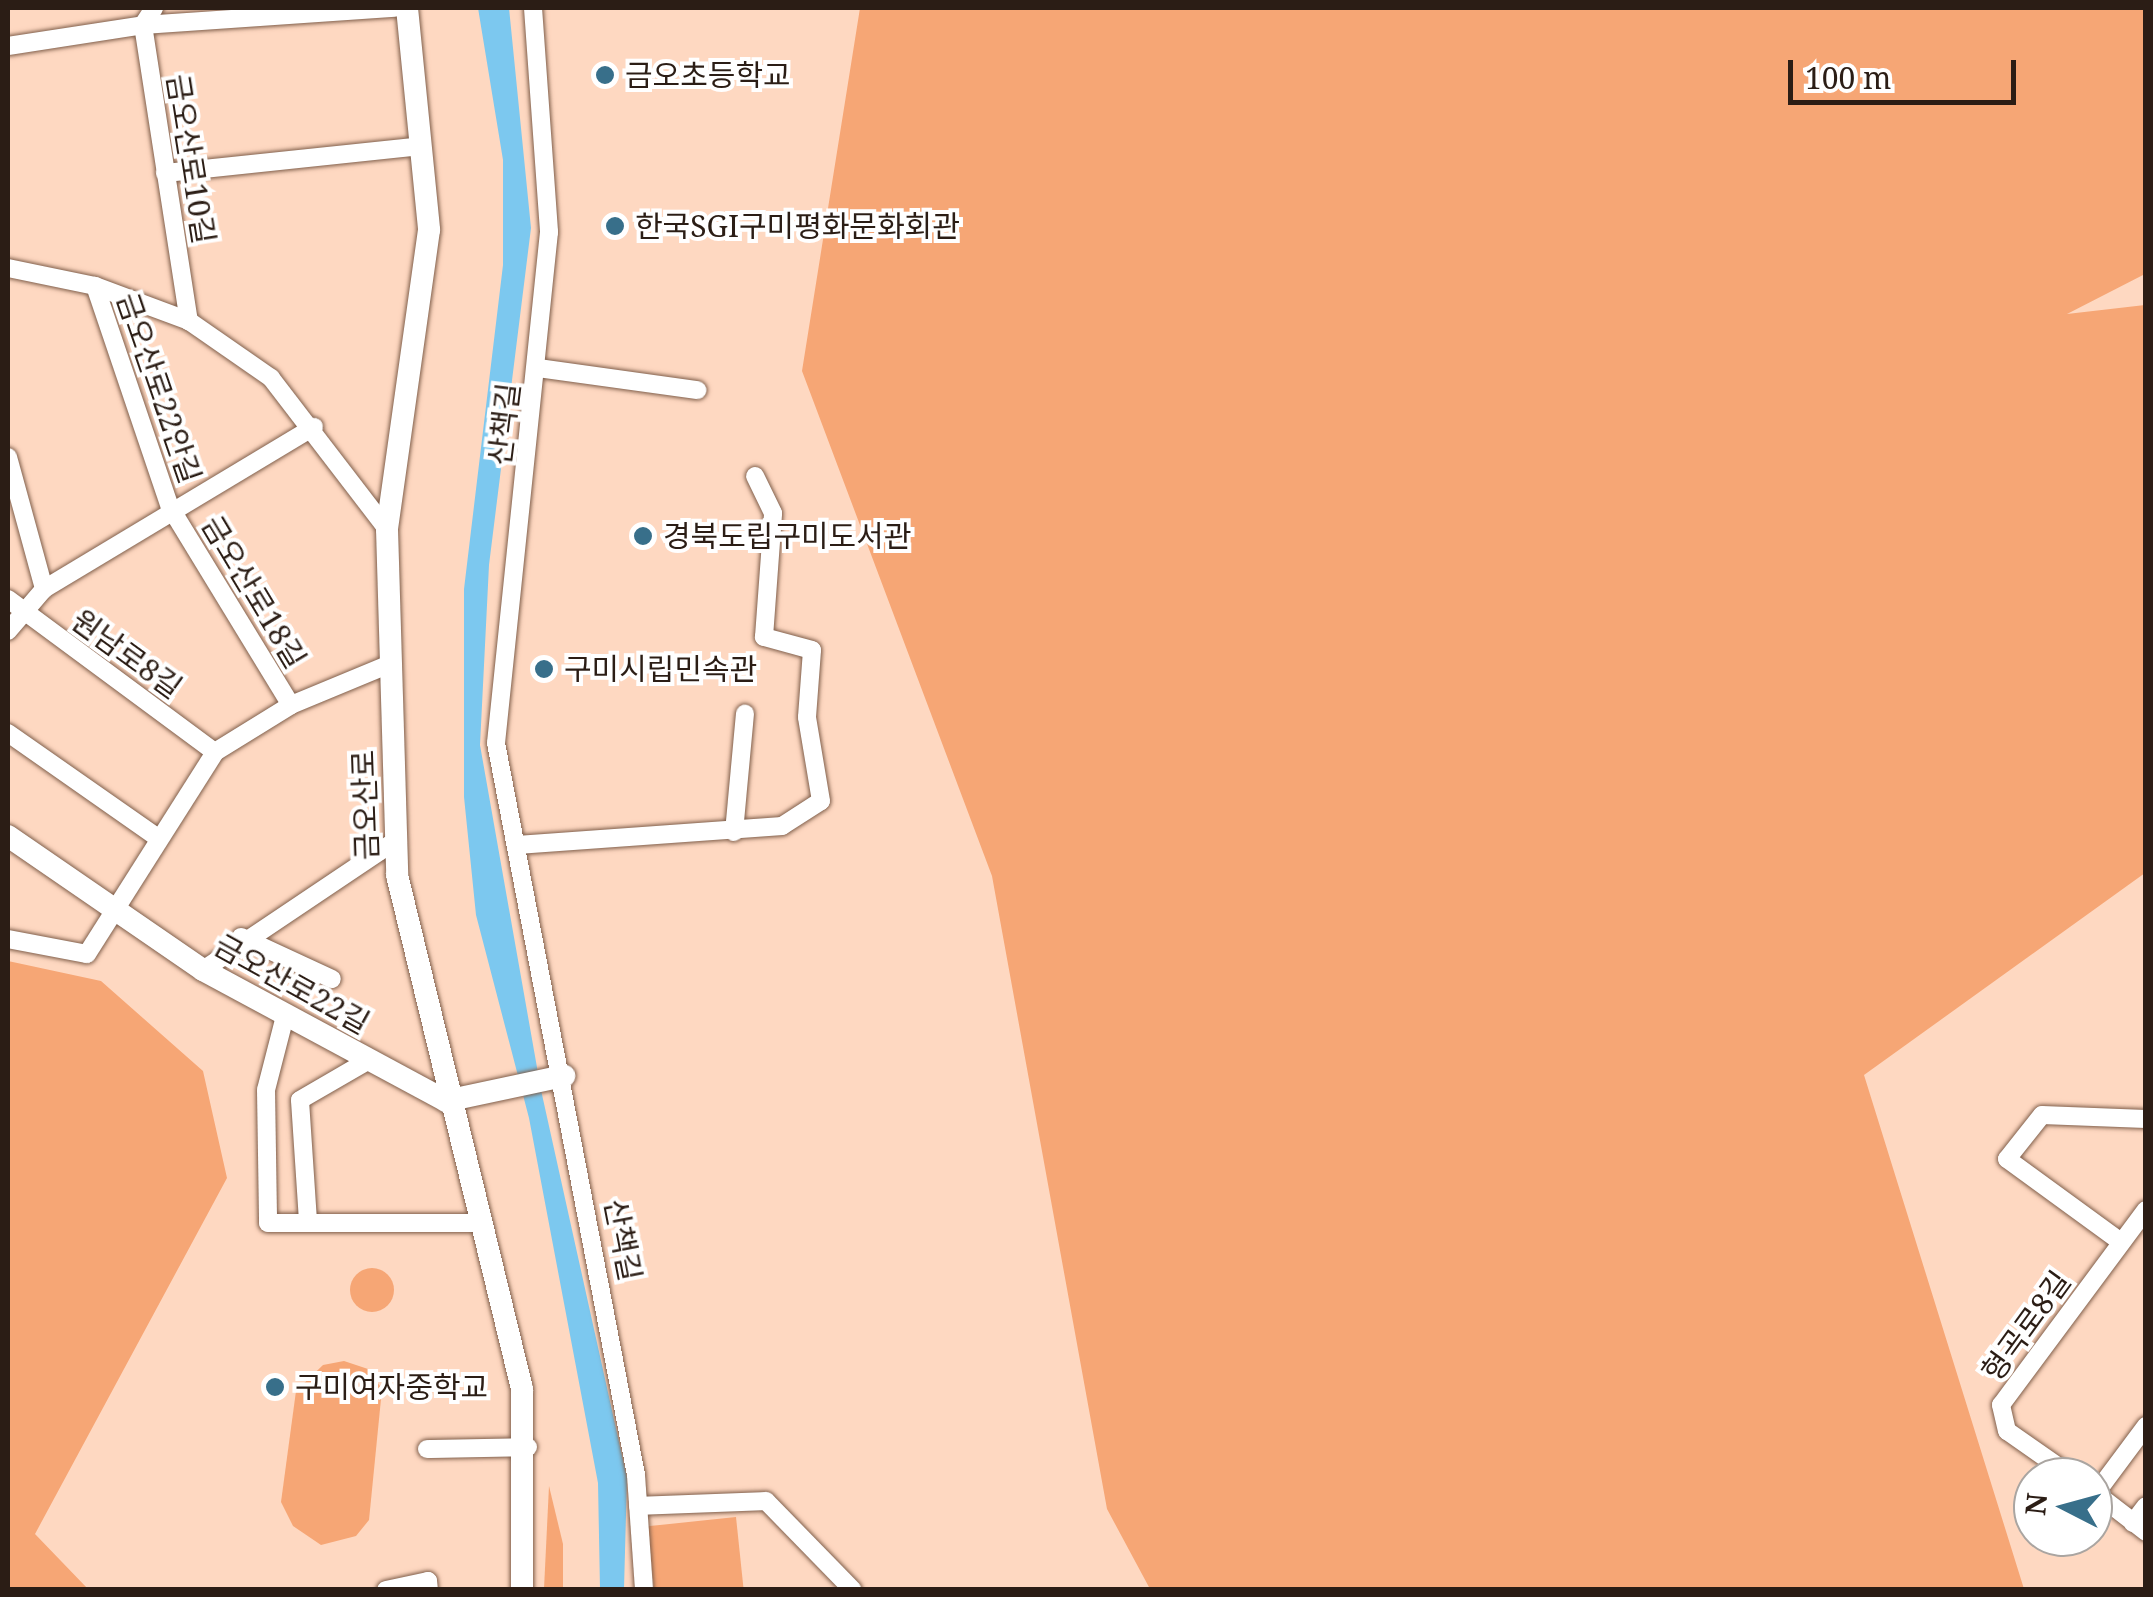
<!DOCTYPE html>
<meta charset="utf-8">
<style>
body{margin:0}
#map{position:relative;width:2153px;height:1597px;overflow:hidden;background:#fed8c1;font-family:"Noto Serif","Noto Sans KR",serif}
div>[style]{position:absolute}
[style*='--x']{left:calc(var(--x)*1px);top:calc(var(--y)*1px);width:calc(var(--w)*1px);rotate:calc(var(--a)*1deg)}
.green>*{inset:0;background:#f6a675;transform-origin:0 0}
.round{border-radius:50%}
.water>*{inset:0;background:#7cc8ef}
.roads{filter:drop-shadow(0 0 2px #805f4b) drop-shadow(0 0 2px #805f4b)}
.minor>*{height:18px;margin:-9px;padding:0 9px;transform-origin:9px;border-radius:9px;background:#fff}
.tertiary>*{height:22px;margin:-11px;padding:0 11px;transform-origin:11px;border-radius:11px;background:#fff}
.dots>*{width:28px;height:28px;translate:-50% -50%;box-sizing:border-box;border:5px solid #fff;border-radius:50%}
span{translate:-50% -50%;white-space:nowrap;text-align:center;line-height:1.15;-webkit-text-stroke:8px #fff;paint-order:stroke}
.poi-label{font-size:30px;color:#2b1d15}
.left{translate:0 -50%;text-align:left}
.street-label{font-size:30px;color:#2b1d15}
.frame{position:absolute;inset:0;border:10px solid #2b1d15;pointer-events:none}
.north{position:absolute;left:2013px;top:1457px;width:100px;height:100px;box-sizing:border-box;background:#fff;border:2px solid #aaa5a1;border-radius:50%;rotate:276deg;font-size:28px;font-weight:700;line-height:40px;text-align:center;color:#2b1d15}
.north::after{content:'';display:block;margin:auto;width:35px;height:45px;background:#386f8a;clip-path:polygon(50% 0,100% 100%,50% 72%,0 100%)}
.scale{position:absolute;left:1788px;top:60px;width:228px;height:45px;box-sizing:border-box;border:5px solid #2b1d15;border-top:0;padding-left:12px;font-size:30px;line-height:35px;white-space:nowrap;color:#2b1d15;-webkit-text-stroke:8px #fff;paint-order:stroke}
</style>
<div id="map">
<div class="green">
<i style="clip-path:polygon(860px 8px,2145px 8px,2145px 274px,2067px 314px,2145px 305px,2145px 873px,1864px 1075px,2024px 1589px,1150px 1589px,1107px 1509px,992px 876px,802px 371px)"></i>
<i style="clip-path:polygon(8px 961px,101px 981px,203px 1071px,227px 1178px,35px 1534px,88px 1589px,8px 1589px)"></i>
<i class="round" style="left:350px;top:1268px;width:44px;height:44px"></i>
<i style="clip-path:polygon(344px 1361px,368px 1369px,382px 1389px,369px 1520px,356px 1536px,321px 1545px,293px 1526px,281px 1502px,296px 1391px,323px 1365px)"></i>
<i style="clip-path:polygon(549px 1486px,563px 1544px,563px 1589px,544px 1589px)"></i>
<i style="left:736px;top:1517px;width:72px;height:89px;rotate:84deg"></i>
</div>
<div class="water">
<i style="clip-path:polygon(478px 8px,509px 8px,531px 228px,489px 565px,480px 745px,541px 1090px,627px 1478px,624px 1589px,600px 1589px,598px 1483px,529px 1118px,476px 915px,464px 797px,464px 589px,503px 265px,503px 160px)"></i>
</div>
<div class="roads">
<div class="minor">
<i style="--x:154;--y:8;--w:20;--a:123"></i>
<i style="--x:143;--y:25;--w:300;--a:81.2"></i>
<i style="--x:533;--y:8;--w:225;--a:85.9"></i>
<i style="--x:549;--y:232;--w:514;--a:95.92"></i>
<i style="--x:496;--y:743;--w:745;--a:79.17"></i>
<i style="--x:636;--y:1475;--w:115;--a:86"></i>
<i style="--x:8;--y:46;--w:137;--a:-8.8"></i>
<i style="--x:143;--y:25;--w:252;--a:-3.9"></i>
<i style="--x:165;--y:173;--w:258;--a:-6"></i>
<i style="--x:8;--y:268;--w:89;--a:11.7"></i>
<i style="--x:95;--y:286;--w:100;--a:20.4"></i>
<i style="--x:189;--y:321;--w:100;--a:34.8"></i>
<i style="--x:271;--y:378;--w:190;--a:52.5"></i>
<i style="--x:95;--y:286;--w:233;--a:71.3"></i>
<i style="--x:170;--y:507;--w:232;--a:58.6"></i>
<i style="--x:538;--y:368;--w:161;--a:7.9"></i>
<i style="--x:8;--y:457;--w:137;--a:74.7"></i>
<i style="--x:8;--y:599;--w:257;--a:36.5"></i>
<i style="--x:8;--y:631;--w:55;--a:-49.4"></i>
<i style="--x:44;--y:589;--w:315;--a:-31"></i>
<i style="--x:8;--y:733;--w:183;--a:35"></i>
<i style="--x:734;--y:832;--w:119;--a:-84.7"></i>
<i style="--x:517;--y:845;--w:266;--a:-4.1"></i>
<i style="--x:782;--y:826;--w:46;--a:-32.7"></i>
<i style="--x:821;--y:801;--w:85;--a:-99.5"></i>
<i style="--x:807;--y:717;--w:67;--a:-85.7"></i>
<i style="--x:812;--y:650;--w:50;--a:-164.8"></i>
<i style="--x:764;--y:637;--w:124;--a:-85.8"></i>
<i style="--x:773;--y:513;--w:41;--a:-115.9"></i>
<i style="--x:241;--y:937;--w:100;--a:24.8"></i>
<i style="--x:8;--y:939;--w:80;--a:10.8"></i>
<i style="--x:87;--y:954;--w:239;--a:-57.6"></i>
<i style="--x:215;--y:752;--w:89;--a:-31.7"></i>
<i style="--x:291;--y:705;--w:107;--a:-22.5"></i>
<i style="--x:203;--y:970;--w:231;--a:-33.9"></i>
<i style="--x:285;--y:1016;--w:76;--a:104.4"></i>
<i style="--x:266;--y:1090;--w:133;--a:89.1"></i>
<i style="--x:268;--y:1223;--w:210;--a:0"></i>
<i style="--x:308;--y:1221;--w:121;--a:-93.8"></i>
<i style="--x:300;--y:1100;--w:80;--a:-30.1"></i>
<i style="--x:2121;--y:1242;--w:141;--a:-143.9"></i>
<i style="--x:2007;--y:1159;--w:56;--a:-51.5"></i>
<i style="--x:2042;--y:1115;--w:104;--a:2.2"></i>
<i style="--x:427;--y:1449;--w:101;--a:-1.1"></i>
<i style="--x:2073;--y:1477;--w:80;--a:-145.1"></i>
<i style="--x:2007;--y:1431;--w:27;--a:-103"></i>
<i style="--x:2001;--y:1405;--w:243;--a:-53.4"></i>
<i style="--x:2093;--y:1491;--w:67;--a:37.7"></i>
<i style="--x:2096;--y:1493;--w:84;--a:-53.3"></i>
<i style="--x:638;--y:1506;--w:128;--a:-2.2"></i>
<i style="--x:766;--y:1501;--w:124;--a:45.7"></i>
<i style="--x:2133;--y:1523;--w:21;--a:-53"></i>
<i style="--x:386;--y:1590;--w:43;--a:-12.1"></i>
<i style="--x:428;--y:1581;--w:9;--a:84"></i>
</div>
<div class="tertiary">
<i style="--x:407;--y:8;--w:223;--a:84.3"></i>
<i style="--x:429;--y:230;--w:302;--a:98"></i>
<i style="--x:387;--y:529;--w:346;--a:88.3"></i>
<i style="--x:397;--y:875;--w:529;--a:76.33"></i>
<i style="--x:522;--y:1389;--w:201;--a:90"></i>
<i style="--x:8;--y:836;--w:237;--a:34.5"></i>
<i style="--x:203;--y:970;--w:276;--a:28.3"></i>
<i style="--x:446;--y:1101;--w:121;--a:-12"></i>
</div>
</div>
<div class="dots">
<i style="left:605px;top:75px;background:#386f8a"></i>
<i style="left:615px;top:226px;background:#386f8a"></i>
<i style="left:643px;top:536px;background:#386f8a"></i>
<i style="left:544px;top:669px;background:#386f8a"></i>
<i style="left:275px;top:1387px;background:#386f8a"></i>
</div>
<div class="poi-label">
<span class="left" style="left:625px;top:75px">금오초등학교</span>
<span class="left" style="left:635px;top:226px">한국SGI구미평화문화회관</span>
<span class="left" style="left:663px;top:536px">경북도립구미도서관</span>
<span class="left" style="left:564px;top:669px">구미시립민속관</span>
<span class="left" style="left:295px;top:1387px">구미여자중학교</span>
</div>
<div class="street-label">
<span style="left:191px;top:159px;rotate:81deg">금오산로10길</span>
<span style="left:159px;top:388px;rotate:71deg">금오산로22안길</span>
<span style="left:504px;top:424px;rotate:-83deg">산책길</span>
<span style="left:254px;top:592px;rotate:59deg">금오산로18길</span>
<span style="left:127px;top:654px;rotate:36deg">원남로8길</span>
<span style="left:365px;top:805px;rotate:-92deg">금오산로</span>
<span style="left:292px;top:984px;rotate:29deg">금오산로22길</span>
<span style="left:623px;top:1240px;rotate:79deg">산책길</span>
<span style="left:2026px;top:1326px;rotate:-54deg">형곡로8길</span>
</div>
<div class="frame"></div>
<div class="north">N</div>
<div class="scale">100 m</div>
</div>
